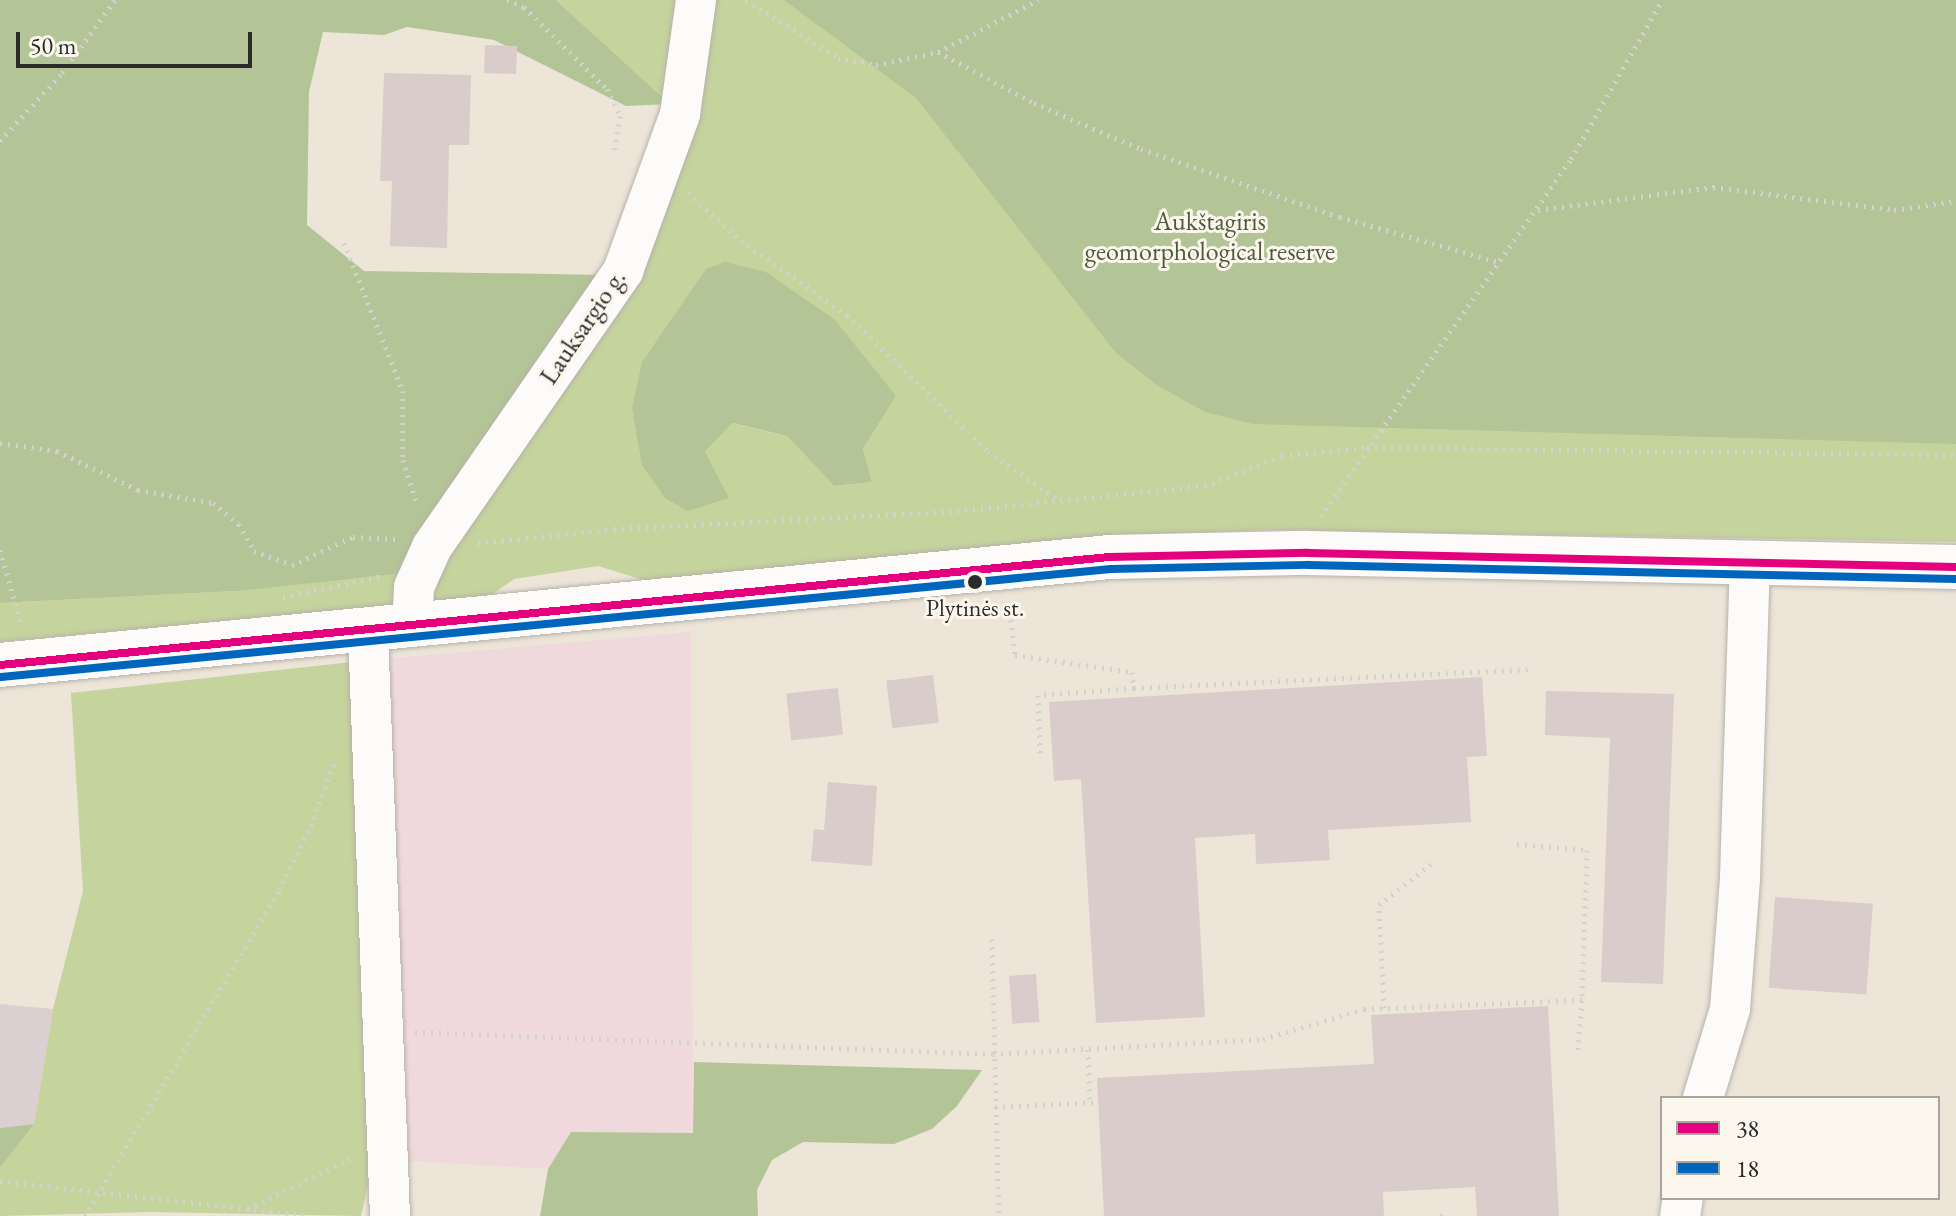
<!DOCTYPE html>
<meta charset="utf-8">
<style>
body{margin:0}
#map{position:relative;width:1956px;height:1216px;overflow:hidden;background:#ede5d8;font-family:"EB Garamond",serif}
div>[style]{position:absolute}
[style*='--x']{left:calc(var(--x)*1px);top:calc(var(--y)*1px);width:calc(var(--w)*1px);rotate:calc(var(--a)*1deg)}
.built>*{inset:0;background:#f0d9dc}
.industrial>*{inset:0;background:#dccfd2}
.green>*{inset:0;background:#c5d39d}
.forest>*{inset:0;background:#b3c596}
.building>*{inset:0;background:#daccca;transform-origin:0 0}
.path>*{height:5px;margin-top:-2.5px;transform-origin:0;background:repeating-linear-gradient(90deg,#d4d2d0 0 2px,transparent 0 8px)}
.roads{filter:drop-shadow(0 0 2px #b7b2aa) drop-shadow(0 0 2px #b7b2aa)}
.minor>*{height:40px;margin:-20px;padding:0 20px;transform-origin:20px;border-radius:20px;background:#fcfbf9}
.major>*{height:44px;margin:-22px;padding:0 22px;transform-origin:22px;border-radius:22px;background:#fcfbf9}
.bus-1>*{height:8px;margin:-4px;padding:0 4px;transform-origin:4px;border-radius:4px;background:#e5007d}
.bus-2>*{height:8px;margin:-4px;padding:0 4px;transform-origin:4px;border-radius:4px;background:#0065bd}
.dots>*{width:22px;height:22px;translate:-50% -50%;box-sizing:border-box;border:4px solid #fbf7ec;border-radius:50%}
span{translate:-50% -50%;white-space:nowrap;text-align:center;line-height:1.15;-webkit-text-stroke:6px #fbf7ec;paint-order:stroke}
.bus-label{font-size:24px;color:#2b2b2b}
.park-label{font-size:26px;color:#50593e}
.street-label{font-size:26px;color:#2b2b2b}
.legend{position:absolute;left:1660px;top:1096px;width:280px;height:104px;box-sizing:border-box;background:#fbf7ec;border:2px solid #a8a59f;margin:0;padding:10px 14px;list-style:none;font-size:24px;color:#2b2b2b}
.legend li{display:flex;align-items:center;gap:16px;height:40px}
.legend b{width:40px;border:2px solid #a8a59f}
.scale{position:absolute;left:16px;top:32px;width:236px;height:36px;box-sizing:border-box;border:4px solid #2b2b2b;border-top:0;padding-left:10px;font-size:24px;line-height:28px;white-space:nowrap;color:#2b2b2b;-webkit-text-stroke:6px #fbf7ec;paint-order:stroke}
</style>
<div id="map">
<div class="built">
<i style="clip-path:polygon(691px 632px,693px 1134px,571px 1132px,548px 1169px,374px 1159px,361px 661px)"></i>
</div>
<div class="industrial">
<i style="clip-path:polygon(0 1004px,53px 1009px,34px 1124px,0 1128px)"></i>
</div>
<div class="green">
<i style="clip-path:polygon(evenodd,556px 0,1956px 0,1956px 542px,1271px 530px,1128px 535px,650px 582px,598px 566px,514px 579px,490px 596px,0 642px,0 603px,237px 591px,607px 275px,670px 104px,556px 0,766px 272px,896px 396px,863px 449px,872px 482px,834px 486px,787px 436px,731px 423px,705px 452px,766px 272px)"></i>
<i style="clip-path:polygon(361px 661px,374px 1159px,361px 1216px,149px 1212px,0 1216px,0 1168px,34px 1124px,53px 1009px,83px 891px,71px 693px)"></i>
</div>
<div class="forest">
<i style="clip-path:polygon(0 0,556px 0,670px 104px,626px 106px,494px 40px,407px 27px,384px 35px,323px 32px,309px 92px,307px 225px,364px 271px,607px 275px,404px 573px,237px 591px,0 603px)"></i>
<i style="clip-path:polygon(784px 0,1956px 0,1956px 444px,1253px 424px,1205px 412px,1157px 385px,1116px 353px,916px 98px)"></i>
<i style="clip-path:polygon(725px 262px,766px 272px,835px 320px,896px 396px,863px 449px,872px 482px,834px 486px,787px 436px,732px 423px,705px 452px,729px 498px,688px 511px,665px 498px,642px 465px,632px 408px,642px 362px,706px 269px)"></i>
<i style="clip-path:polygon(694px 1062px,982px 1070px,957px 1106px,932px 1129px,894px 1144px,803px 1142px,772px 1160px,757px 1190px,758px 1216px,540px 1216px,548px 1169px,571px 1132px,693px 1133px)"></i>
<i style="clip-path:polygon(34px 1124px,0 1168px,0 1128px)"></i>
</div>
<div class="building">
<i style="left:485px;top:45px;width:32px;height:28px;rotate:2deg"></i>
<i style="clip-path:polygon(384px 73px,471px 75px,469px 145px,449px 145px,447px 248px,390px 246px,392px 181px,380px 181px)"></i>
<i style="left:933px;top:675px;width:48px;height:47px;rotate:83deg"></i>
<i style="clip-path:polygon(1482px 677px,1487px 756px,1467px 757px,1471px 822px,1328px 830px,1330px 860px,1256px 864px,1255px 834px,1195px 838px,1205px 1017px,1096px 1023px,1081px 779px,1054px 781px,1049px 702px)"></i>
<i style="left:838px;top:688px;width:47px;height:52px;rotate:84deg"></i>
<i style="clip-path:polygon(1546px 691px,1674px 694px,1663px 984px,1601px 982px,1610px 738px,1545px 735px)"></i>
<i style="clip-path:polygon(828px 782px,877px 786px,872px 866px,811px 861px,814px 829px,824px 830px)"></i>
<i style="left:1775px;top:897px;width:98px;height:91px;rotate:4deg"></i>
<i style="left:1036px;top:974px;width:48px;height:27px;rotate:86deg"></i>
<i style="clip-path:polygon(1548px 1006px,1559px 1216px,1477px 1216px,1475px 1187px,1383px 1192px,1384px 1216px,1104px 1216px,1097px 1078px,1374px 1064px,1371px 1015px)"></i>
</div>
<div class="path">
<i style="--x:507;--y:0;--w:18;--a:22"></i>
<i style="--x:524;--y:7;--w:117;--a:44.7"></i>
<i style="--x:607;--y:89;--w:30;--a:64"></i>
<i style="--x:620;--y:116;--w:37;--a:99"></i>
<i style="--x:746;--y:0;--w:109;--a:32.2"></i>
<i style="--x:838;--y:58;--w:39;--a:10"></i>
<i style="--x:876;--y:65;--w:63;--a:-11.8"></i>
<i style="--x:938;--y:52;--w:113;--a:-27.5"></i>
<i style="--x:938;--y:52;--w:109;--a:28"></i>
<i style="--x:1034;--y:103;--w:116;--a:23.3"></i>
<i style="--x:1141;--y:149;--w:210;--a:18.9"></i>
<i style="--x:1340;--y:217;--w:167;--a:15.9"></i>
<i style="--x:0;--y:141;--w:92;--a:-47.6"></i>
<i style="--x:62;--y:73;--w:90;--a:-54"></i>
<i style="--x:688;--y:193;--w:72;--a:42.2"></i>
<i style="--x:741;--y:241;--w:129;--a:34.9"></i>
<i style="--x:847;--y:315;--w:196;--a:44"></i>
<i style="--x:988;--y:451;--w:88;--a:34.8"></i>
<i style="--x:1538;--y:210;--w:177;--a:-7.5"></i>
<i style="--x:1713;--y:187;--w:182;--a:7.2"></i>
<i style="--x:1894;--y:210;--w:63;--a:-8.3"></i>
<i style="--x:344;--y:243;--w:159;--a:68.3"></i>
<i style="--x:403;--y:391;--w:69;--a:90"></i>
<i style="--x:403;--y:460;--w:47;--a:72.7"></i>
<i style="--x:0;--y:443;--w:58;--a:8"></i>
<i style="--x:57;--y:451;--w:90;--a:25.7"></i>
<i style="--x:138;--y:490;--w:76;--a:9.8"></i>
<i style="--x:213;--y:503;--w:33;--a:39"></i>
<i style="--x:239;--y:524;--w:31;--a:61"></i>
<i style="--x:254;--y:551;--w:40;--a:20.2"></i>
<i style="--x:292;--y:565;--w:67;--a:-24.7"></i>
<i style="--x:353;--y:537;--w:44;--a:2.6"></i>
<i style="--x:1321;--y:516;--w:436;--a:-55"></i>
<i style="--x:1571;--y:159;--w:183;--a:-60.2"></i>
<i style="--x:478;--y:543;--w:137;--a:-5.9"></i>
<i style="--x:614;--y:529;--w:343;--a:-3"></i>
<i style="--x:957;--y:511;--w:249;--a:-5.8"></i>
<i style="--x:1205;--y:486;--w:83;--a:-21.3"></i>
<i style="--x:1282;--y:456;--w:85;--a:-6"></i>
<i style="--x:1367;--y:447;--w:589;--a:0.78"></i>
<i style="--x:0;--y:550;--w:79;--a:73.9"></i>
<i style="--x:283;--y:597;--w:102;--a:-11.9"></i>
<i style="--x:1009;--y:604;--w:51;--a:83.3"></i>
<i style="--x:1015;--y:655;--w:118;--a:8.3"></i>
<i style="--x:1132;--y:672;--w:16;--a:83"></i>
<i style="--x:1134;--y:688;--w:96;--a:175.8"></i>
<i style="--x:1038;--y:695;--w:60;--a:88.1"></i>
<i style="--x:1134;--y:688;--w:399;--a:-2.7"></i>
<i style="--x:1517;--y:844;--w:70;--a:4.9"></i>
<i style="--x:1587;--y:850;--w:150;--a:91.9"></i>
<i style="--x:992;--y:939;--w:277;--a:88.6"></i>
<i style="--x:1384;--y:1008;--w:103;--a:-92.8"></i>
<i style="--x:1379;--y:905;--w:71;--a:-38.2"></i>
<i style="--x:415;--y:1032;--w:578;--a:2.18"></i>
<i style="--x:993;--y:1054;--w:270;--a:-3.2"></i>
<i style="--x:1263;--y:1039;--w:105;--a:-16.5"></i>
<i style="--x:1364;--y:1009;--w:218;--a:-2.4"></i>
<i style="--x:1582;--y:1000;--w:50;--a:94.6"></i>
<i style="--x:1088;--y:1049;--w:54;--a:87.9"></i>
<i style="--x:995;--y:1107;--w:103;--a:-2.8"></i>
<i style="--x:0;--y:1181;--w:313;--a:6.4"></i>
<i style="--x:248;--y:1209;--w:118;--a:-26.1"></i>
<i style="--x:85;--y:1216;--w:379;--a:-59.2"></i>
<i style="--x:279;--y:890;--w:72;--a:-63.4"></i>
<i style="--x:311;--y:826;--w:72;--a:-69.8"></i>
<i style="--x:1441;--y:1216;--w:8;--a:-40"></i>
</div>
<div class="roads">
<div class="minor">
<i style="--x:412;--y:627;--w:40;--a:-87.1"></i>
<i style="--x:414;--y:587;--w:44;--a:-65.8"></i>
<i style="--x:432;--y:547;--w:336;--a:-55.3"></i>
<i style="--x:623;--y:271;--w:167;--a:-70"></i>
<i style="--x:680;--y:114;--w:115;--a:-82"></i>
<i style="--x:368;--y:631;--w:585;--a:87.85"></i>
<i style="--x:1703;--y:1098;--w:93;--a:-73.1"></i>
<i style="--x:1730;--y:1009;--w:131;--a:-85.6"></i>
<i style="--x:1740;--y:878;--w:315;--a:-88.2"></i>
<i style="--x:1680;--y:1216;--w:18;--a:-81"></i>
</div>
<div class="major">
<i style="--x:0;--y:665;--w:1115;--a:-5.56"></i>
<i style="--x:1110;--y:557;--w:198;--a:-1.2"></i>
<i style="--x:1308;--y:553;--w:648;--a:1.24"></i>
</div>
</div>
<div class="bus-1">
<i style="--x:0;--y:665;--w:1115;--a:-5.56"></i>
<i style="--x:1110;--y:557;--w:198;--a:-1.2"></i>
<i style="--x:1308;--y:553;--w:648;--a:1.24"></i>
</div>
<div class="bus-2">
<i style="--x:1;--y:677;--w:1115;--a:-5.56"></i>
<i style="--x:1111;--y:569;--w:197;--a:-1.2"></i>
<i style="--x:1308;--y:565;--w:648;--a:1.24"></i>
</div>
<div class="dots">
<i style="left:975px;top:582px;background:#2b2b2b"></i>
</div>
<div class="bus-label">
<span style="left:975px;top:608px">Plytinės st.</span>
</div>
<div class="park-label">
<span style="left:1210px;top:237px">Aukštagiris<br>geomorphological reserve</span>
</div>
<div class="street-label">
<span style="left:583px;top:327px;rotate:-56deg">Lauksargio g.</span>
</div>
<ul class="legend">
<li><b style="height:10px;background:#e5007d"></b>38</li>
<li><b style="height:10px;background:#0065bd"></b>18</li>
</ul>
<div class="scale">50 m</div>
</div>
